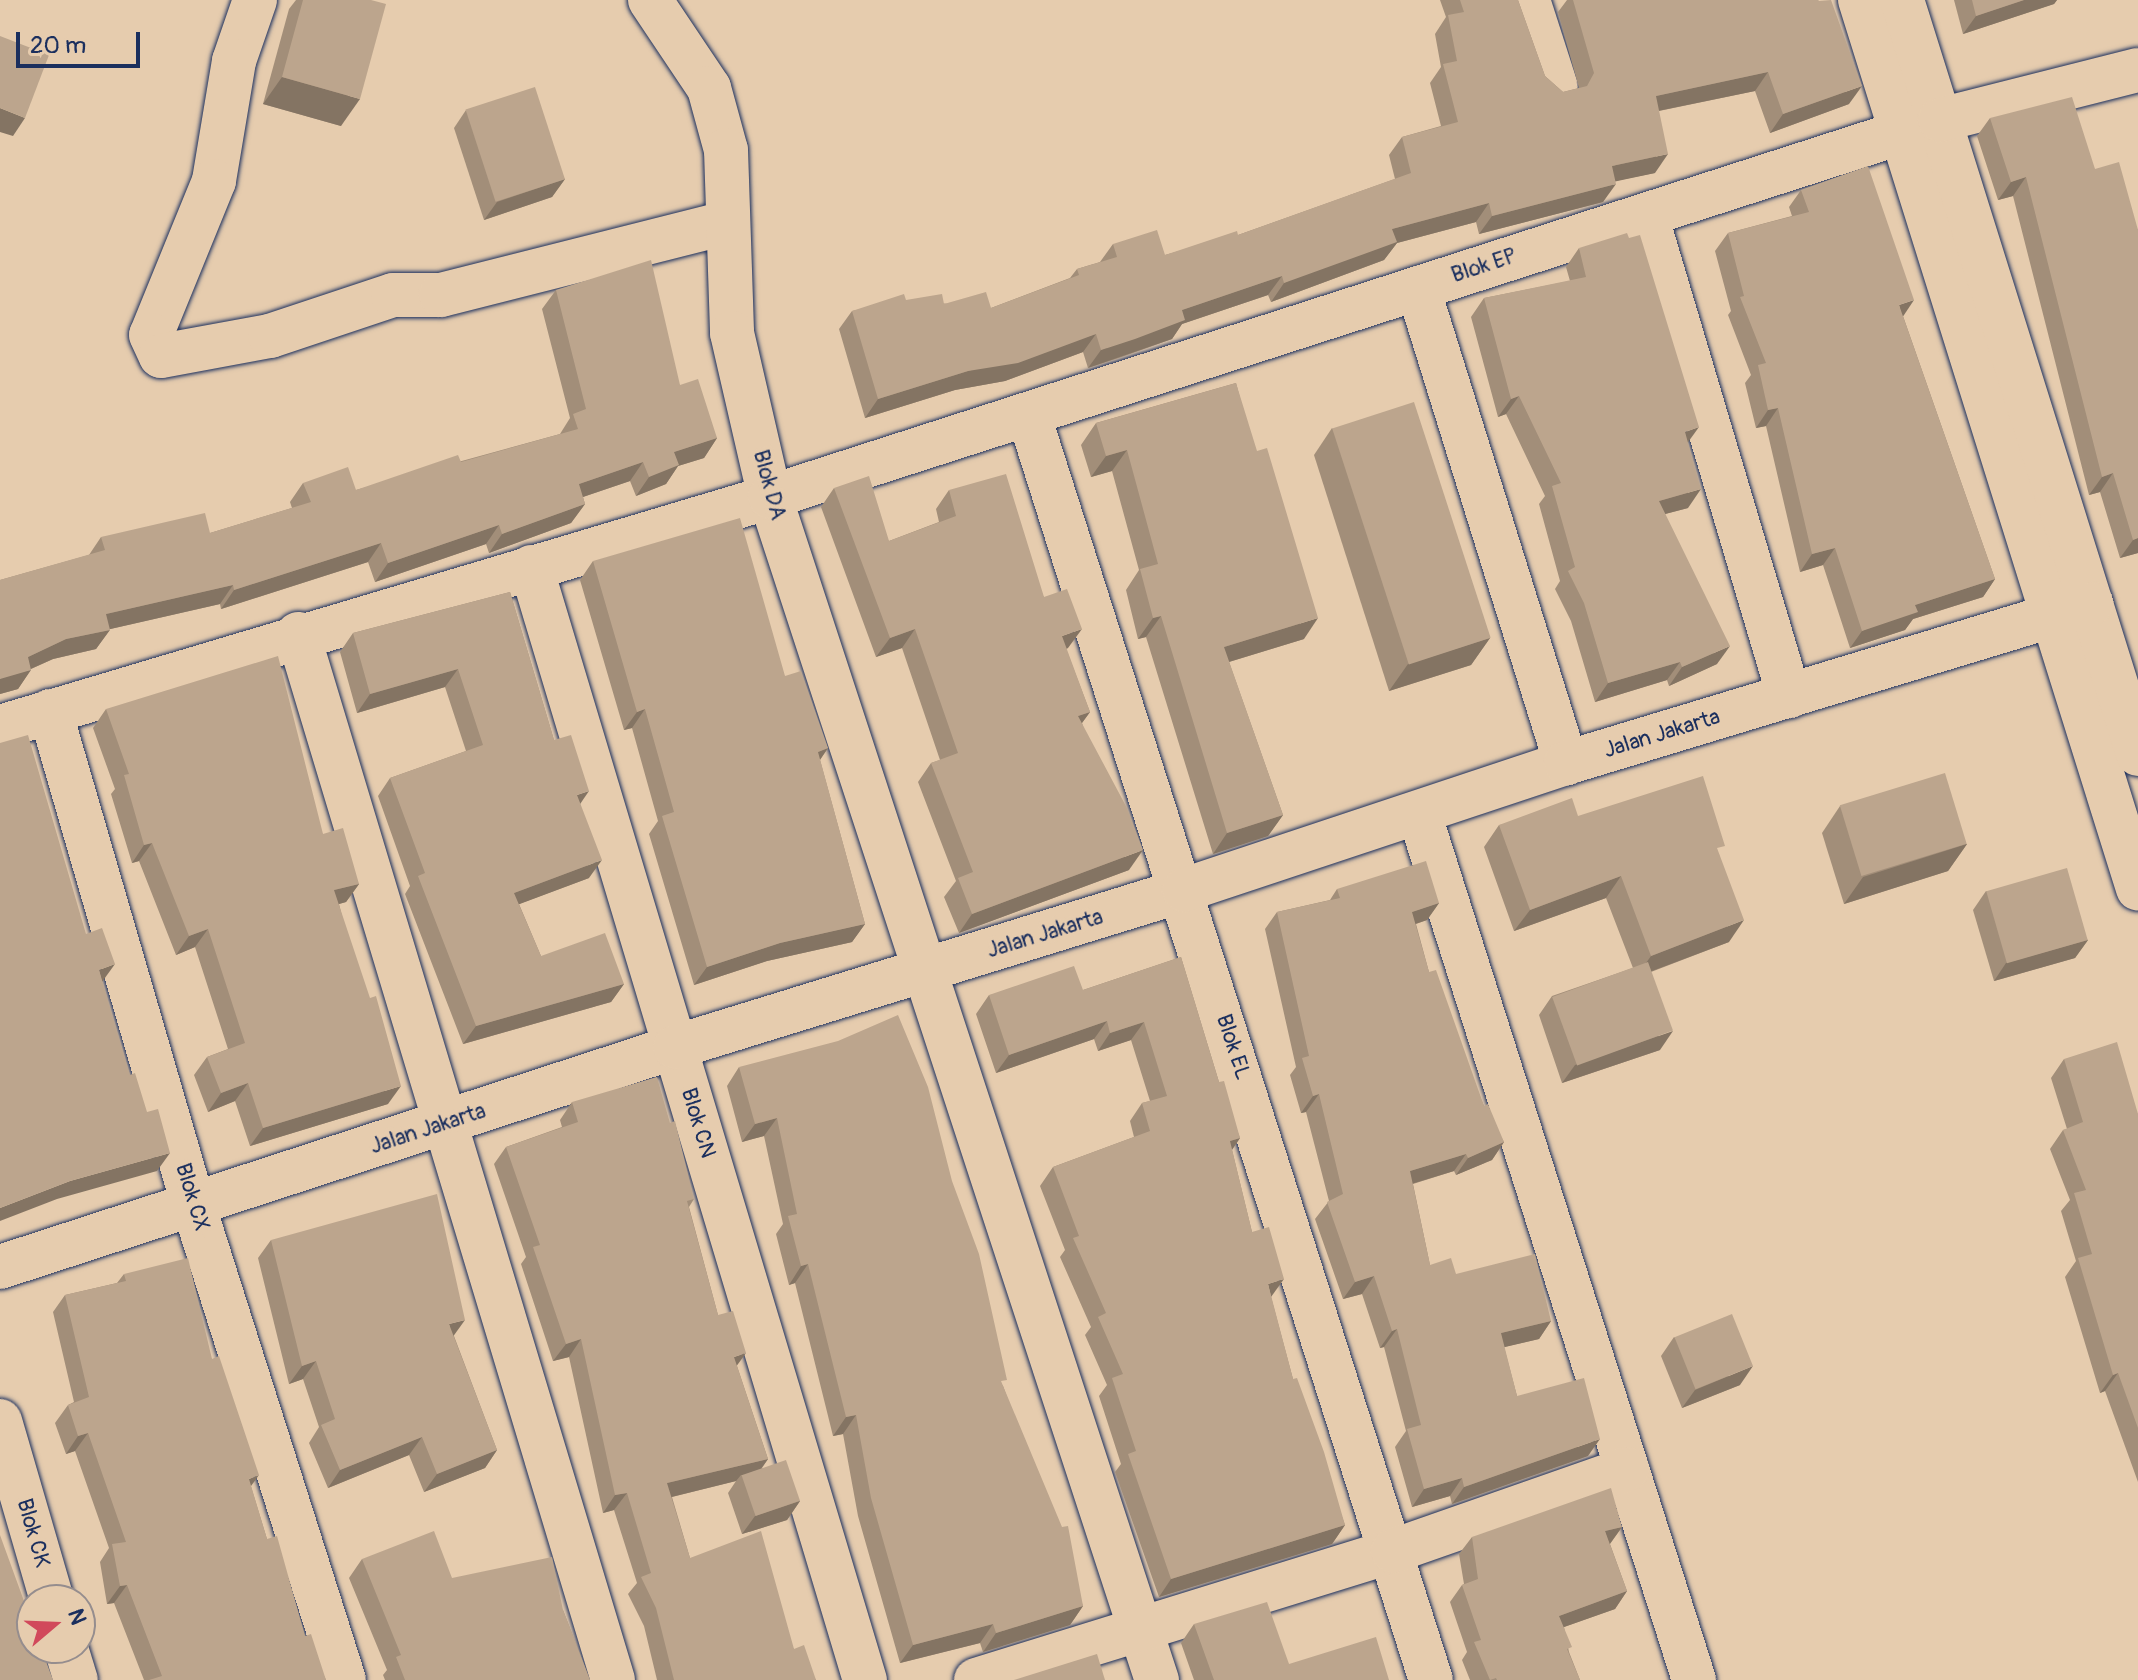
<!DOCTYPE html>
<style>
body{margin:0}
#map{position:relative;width:2138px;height:1680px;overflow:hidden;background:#e6ccae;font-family:Pangolin,sans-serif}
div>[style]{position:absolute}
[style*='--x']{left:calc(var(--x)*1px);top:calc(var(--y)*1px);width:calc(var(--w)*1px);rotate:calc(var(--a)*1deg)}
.roads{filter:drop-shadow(0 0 2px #1b2f5e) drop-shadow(0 0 2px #1b2f5e)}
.minor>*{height:44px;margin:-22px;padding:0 22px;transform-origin:22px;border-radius:22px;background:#e6ccae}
.wall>*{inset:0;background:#a28e79}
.shaded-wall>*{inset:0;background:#847463}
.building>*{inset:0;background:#bca58d;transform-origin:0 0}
span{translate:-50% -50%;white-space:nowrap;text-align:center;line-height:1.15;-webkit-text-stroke:8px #e6ccae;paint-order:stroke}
.street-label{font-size:22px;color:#1b2f5e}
.north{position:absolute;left:16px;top:1584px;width:80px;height:80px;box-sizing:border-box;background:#e6ccae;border:2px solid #958d8e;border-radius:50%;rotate:71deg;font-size:22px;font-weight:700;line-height:32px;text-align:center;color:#1b2f5e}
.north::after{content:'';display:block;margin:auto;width:28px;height:36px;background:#d1495b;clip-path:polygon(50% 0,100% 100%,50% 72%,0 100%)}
.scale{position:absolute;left:16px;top:32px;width:124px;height:36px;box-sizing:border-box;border:4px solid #1b2f5e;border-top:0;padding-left:10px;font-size:24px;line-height:28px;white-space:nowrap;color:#1b2f5e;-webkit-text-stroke:6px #e6ccae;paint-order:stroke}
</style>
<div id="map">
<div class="roads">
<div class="minor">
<i style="--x:255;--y:0;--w:65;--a:109"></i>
<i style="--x:234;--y:61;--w:122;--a:99.5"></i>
<i style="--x:214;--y:181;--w:166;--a:112.2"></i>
<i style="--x:151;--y:335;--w:23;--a:65"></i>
<i style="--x:161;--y:356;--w:111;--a:-10.4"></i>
<i style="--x:270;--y:336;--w:130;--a:-18.4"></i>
<i style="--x:393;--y:295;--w:48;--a:0"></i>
<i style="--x:441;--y:295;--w:293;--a:-14.2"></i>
<i style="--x:650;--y:0;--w:106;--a:56.2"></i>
<i style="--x:709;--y:88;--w:64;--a:74.7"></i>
<i style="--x:726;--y:150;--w:183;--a:88.1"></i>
<i style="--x:732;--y:333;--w:168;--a:77"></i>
<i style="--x:770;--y:497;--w:1245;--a:71.89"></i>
<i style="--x:1528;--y:0;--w:91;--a:72.2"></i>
<i style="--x:1860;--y:0;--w:931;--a:72.63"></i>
<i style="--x:1902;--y:0;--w:790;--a:72.62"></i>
<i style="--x:1646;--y:215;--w:502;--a:73.44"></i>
<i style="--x:1418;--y:288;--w:498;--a:72.7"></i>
<i style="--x:1029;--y:416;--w:1326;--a:72.36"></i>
<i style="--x:531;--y:567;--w:1162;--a:73.3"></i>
<i style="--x:298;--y:634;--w:1092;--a:73.24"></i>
<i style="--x:50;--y:711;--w:513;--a:73.82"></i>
<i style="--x:193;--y:1204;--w:499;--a:72.4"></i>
<i style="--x:0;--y:727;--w:804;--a:-16.63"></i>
<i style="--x:770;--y:497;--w:1229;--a:-17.86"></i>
<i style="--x:1940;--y:120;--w:204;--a:-14.2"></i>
<i style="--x:1419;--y:813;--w:910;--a:72.4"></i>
<i style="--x:0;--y:1267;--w:710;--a:-18.05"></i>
<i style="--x:675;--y:1047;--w:533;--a:-17.14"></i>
<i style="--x:1184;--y:890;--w:403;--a:-18.4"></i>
<i style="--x:1566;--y:763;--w:549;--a:-16.85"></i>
<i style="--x:0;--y:1421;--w:186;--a:73.8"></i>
<i style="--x:66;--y:1648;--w:34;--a:73"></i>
<i style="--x:976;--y:1680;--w:436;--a:-17.2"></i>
<i style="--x:1393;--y:1551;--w:248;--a:-19.3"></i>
</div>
</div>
<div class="wall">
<i style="clip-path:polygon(296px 0,371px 0,341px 126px,263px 104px,289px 9px)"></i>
<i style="clip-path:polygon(1440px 0,1518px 0,1545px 76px,1563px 92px,1579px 88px,1558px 12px,1567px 0,1818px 0,1849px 104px,1770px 133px,1755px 91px,1659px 111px,1655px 173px,1615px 181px,1603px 202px,1479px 234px,1476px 222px,1397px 243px,1384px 260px,1271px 302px,1268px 295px,1182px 324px,1172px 339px,1122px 357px,1088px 368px,1083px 352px,1005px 381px,955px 390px,865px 418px,839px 329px,852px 311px,906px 300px,991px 308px,1070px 278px,1077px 269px,1100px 262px,1113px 244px,1165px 255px,1238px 235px,1395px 179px,1389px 155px,1402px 137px,1441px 126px,1430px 83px,1441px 67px,1435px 34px,1446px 17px)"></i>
<i style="clip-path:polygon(1954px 0,2057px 0,2054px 4px,1963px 34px)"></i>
<i style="clip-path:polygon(466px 110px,565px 179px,552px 197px,484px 220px,454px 128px)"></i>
<i style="clip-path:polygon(1990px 118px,2095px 169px,2138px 230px,2138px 553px,2120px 558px,2100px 492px,2089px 495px,2013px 196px,1998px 200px,1977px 136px)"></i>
<i style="clip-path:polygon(1801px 190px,1903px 316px,1995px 579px,1983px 597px,1913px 619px,1905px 630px,1850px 648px,1823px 565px,1800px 572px,1766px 426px,1756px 428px,1745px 383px,1751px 375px,1728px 315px,1731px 311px,1715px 251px,1728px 233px,1792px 216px,1789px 207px)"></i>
<i style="clip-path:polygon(1579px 248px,1688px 442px,1688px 508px,1665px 514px,1717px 664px,1669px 686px,1667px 680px,1595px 702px,1571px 621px,1555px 589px,1560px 581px,1539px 504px,1545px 496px,1506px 414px,1498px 417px,1471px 317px,1484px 298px,1570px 281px,1566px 267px)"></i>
<i style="clip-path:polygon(556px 290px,680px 385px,717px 438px,704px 458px,678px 466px,666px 484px,636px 496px,630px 481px,583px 497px,585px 504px,571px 523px,489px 553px,486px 544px,375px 582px,368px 562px,221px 609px,220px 604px,110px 629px,96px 649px,53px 659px,31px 669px,18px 689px,0 694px,0 580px,89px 555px,101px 537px,210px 533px,292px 508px,290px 502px,303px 483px,356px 490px,560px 434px,570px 418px,542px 309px)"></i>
<i style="clip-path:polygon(1236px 383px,1304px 639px,1229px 662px,1283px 815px,1268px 836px,1213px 854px,1146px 637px,1138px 639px,1126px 590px,1139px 570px,1112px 471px,1091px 477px,1081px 445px,1096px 423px)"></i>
<i style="clip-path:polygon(1332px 428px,1490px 638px,1471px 665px,1389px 691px,1314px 455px)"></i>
<i style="clip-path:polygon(834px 488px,889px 541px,939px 522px,936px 509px,949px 490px,1044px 597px,1068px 648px,1066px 649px,1090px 712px,1082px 723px,1129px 870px,959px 933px,944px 897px,956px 881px,918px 782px,931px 763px,940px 760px,902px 648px,876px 657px,821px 507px)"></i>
<i style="clip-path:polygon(593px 561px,785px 676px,828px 748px,820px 760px,865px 924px,852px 942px,767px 961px,694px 985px,649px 834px,658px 821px,632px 728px,624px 730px,580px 580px)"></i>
<i style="clip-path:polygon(510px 592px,554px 740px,580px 803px,589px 878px,519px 904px,541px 956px,624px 984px,611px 1002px,463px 1044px,405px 894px,410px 886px,378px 796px,390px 778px,466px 751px,445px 687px,357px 713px,340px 652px,353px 633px)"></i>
<i style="clip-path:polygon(106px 709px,323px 834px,359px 884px,346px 902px,339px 904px,388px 1104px,250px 1146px,235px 1101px,208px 1112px,194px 1075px,207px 1057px,228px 1049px,195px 947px,176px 955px,139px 861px,132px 863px,111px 794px,115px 789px,93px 728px)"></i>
<i style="clip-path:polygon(1840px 806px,1967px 844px,1948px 871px,1844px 904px,1822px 833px)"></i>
<i style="clip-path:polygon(1578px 816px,1719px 854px,1729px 942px,1651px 972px,1660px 1050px,1562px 1083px,1539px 1015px,1552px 996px,1633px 968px,1606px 898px,1514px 931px,1484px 847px,1499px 825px)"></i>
<i style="clip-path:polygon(1337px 889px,1439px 903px,1427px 920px,1416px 924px,1429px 972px,1484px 1106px,1504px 1142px,1492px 1160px,1456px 1175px,1454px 1171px,1413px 1184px,1430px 1265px,1456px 1274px,1551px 1321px,1539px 1339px,1504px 1347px,1517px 1396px,1588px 1456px,1452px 1504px,1450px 1496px,1412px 1507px,1395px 1447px,1406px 1431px,1384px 1347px,1380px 1348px,1362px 1294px,1343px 1299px,1315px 1219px,1329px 1201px,1306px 1112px,1301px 1113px,1290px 1075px,1296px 1067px,1265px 929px,1277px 912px,1330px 900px)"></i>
<i style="clip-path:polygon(1986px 891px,2088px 940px,2075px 958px,1994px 981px,1973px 910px)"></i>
<i style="clip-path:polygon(1181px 957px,1219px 1082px,1240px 1138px,1232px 1150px,1252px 1232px,1271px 1297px,1293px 1379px,1345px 1525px,1332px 1544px,1159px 1597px,1115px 1472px,1121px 1464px,1099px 1396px,1107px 1385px,1085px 1335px,1091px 1327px,1060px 1257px,1065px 1250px,1040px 1186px,1053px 1167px,1134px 1137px,1130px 1121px,1142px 1103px,1150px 1101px,1131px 1040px,1098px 1051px,1094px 1039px,996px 1073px,976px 1014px,989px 995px,1083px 990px)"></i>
<i style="clip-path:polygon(2064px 1059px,2138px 1114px,2138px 1482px,2105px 1391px,2100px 1393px,2065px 1277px,2076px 1261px,2061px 1211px,2070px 1200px,2050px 1149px,2063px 1130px,2067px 1129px,2051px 1078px)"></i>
<i style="clip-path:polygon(739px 1067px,1003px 1386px,1083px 1606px,1070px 1625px,983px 1652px,980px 1643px,900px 1663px,858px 1516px,843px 1434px,833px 1436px,795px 1283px,789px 1285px,776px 1234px,783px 1224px,764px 1136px,742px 1142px,727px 1086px)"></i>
<i style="clip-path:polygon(572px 1102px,694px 1199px,689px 1207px,718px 1315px,737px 1366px,768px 1459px,762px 1468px,800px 1501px,787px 1520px,742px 1534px,728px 1493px,736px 1481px,672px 1497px,690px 1558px,794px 1649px,816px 1680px,657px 1680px,644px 1626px,628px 1594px,637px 1583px,614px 1510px,603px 1513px,569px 1357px,553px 1361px,521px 1264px,526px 1257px,494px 1164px,506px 1147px,562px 1127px,560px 1120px)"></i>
<i style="clip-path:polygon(271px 1240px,454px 1336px,497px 1450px,485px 1468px,424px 1492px,409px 1455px,328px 1488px,309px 1443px,319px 1427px,303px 1379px,289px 1384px,258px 1258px)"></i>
<i style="clip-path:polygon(124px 1274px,212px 1359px,267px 1539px,305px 1636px,326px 1680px,144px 1680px,114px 1603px,107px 1604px,100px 1562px,109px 1548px,75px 1451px,66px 1454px,55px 1423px,68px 1405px,74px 1402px,53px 1312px,65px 1295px,117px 1283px)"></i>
<i style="clip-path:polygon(1674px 1337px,1740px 1385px,1682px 1408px,1661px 1356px)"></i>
<i style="clip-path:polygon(1622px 1527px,1610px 1544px,1627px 1591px,1615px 1609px,1564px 1627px,1569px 1652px,1580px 1680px,1470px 1680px,1462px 1660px,1467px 1652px,1450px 1602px,1462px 1585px,1464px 1584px,1459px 1554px,1472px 1537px)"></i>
<i style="clip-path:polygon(362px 1559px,452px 1578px,563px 1610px,590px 1680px,385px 1680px,383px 1675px,387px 1670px,349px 1578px)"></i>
<i style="clip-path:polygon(1194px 1624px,1289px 1664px,1389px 1680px,1194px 1680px,1181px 1643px)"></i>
</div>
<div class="shaded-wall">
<i style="clip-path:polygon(2024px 0,2057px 0,2054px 4px,1963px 34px,1976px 16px)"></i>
<i style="clip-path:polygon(1768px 72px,1755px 91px,1643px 114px,1656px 96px)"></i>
<i style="clip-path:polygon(282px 77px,360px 99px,341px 126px,263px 104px)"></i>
<i style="clip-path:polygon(1862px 86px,1849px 104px,1770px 133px,1783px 114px)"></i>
<i style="clip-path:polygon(0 108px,25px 118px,13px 136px,0 132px)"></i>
<i style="clip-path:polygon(1668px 154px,1655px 173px,1599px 185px,1612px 166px)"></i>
<i style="clip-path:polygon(2026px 177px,2013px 196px,1998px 200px,2011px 182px)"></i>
<i style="clip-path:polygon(565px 179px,552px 197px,484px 220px,497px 202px)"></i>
<i style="clip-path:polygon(1616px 184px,1603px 202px,1479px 234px,1492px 216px)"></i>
<i style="clip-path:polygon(1489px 203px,1476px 222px,1397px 243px,1384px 260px,1271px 302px,1284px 283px,1392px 229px)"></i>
<i style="clip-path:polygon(1282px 276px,1268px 295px,1182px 324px,1172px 339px,1088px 368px,1101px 350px,1182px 310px)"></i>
<i style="clip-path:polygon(1914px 300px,1902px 318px,1899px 305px)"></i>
<i style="clip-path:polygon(1096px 334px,1083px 352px,1005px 381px,955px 390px,865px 418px,878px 399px,968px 371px)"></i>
<i style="clip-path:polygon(1519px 396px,1506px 414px,1498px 417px,1511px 399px)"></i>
<i style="clip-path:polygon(1778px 408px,1766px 426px,1756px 428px,1768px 410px)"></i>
<i style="clip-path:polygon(1699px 427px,1686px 445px,1685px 432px)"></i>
<i style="clip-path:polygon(717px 438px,704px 458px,678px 466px,666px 484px,636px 496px,649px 477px,674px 452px)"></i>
<i style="clip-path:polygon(1127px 450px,1112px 471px,1091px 477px,1106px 456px)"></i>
<i style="clip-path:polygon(643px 462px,630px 481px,565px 503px,579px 484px)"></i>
<i style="clip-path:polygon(2113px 473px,2100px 492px,2089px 495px,2102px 477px)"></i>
<i style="clip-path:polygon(1701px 489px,1688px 508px,1646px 519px,1659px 501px)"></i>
<i style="clip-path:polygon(585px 504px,571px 523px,489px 553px,502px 534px)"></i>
<i style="clip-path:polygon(499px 525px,486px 544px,375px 582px,388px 563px)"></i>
<i style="clip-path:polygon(2138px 538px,2138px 553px,2120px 558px,2133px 540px)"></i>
<i style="clip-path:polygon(381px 543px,368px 562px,221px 609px,234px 590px)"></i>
<i style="clip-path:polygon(1835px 548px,1823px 565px,1800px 572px,1812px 554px)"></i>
<i style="clip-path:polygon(1995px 579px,1983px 597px,1913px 619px,1905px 630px,1850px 648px,1862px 631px,1915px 605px)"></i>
<i style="clip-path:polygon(233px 585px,220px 604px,93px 633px,106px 614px)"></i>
<i style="clip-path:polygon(1161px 616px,1146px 637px,1138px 639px,1153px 618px)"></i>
<i style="clip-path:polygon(1318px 618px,1304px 639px,1209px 668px,1224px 647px)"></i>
<i style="clip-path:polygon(915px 629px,902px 648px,876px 657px,890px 638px)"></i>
<i style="clip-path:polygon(1082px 629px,1068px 648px,1048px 655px,1062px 636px)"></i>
<i style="clip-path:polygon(110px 630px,96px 649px,53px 659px,26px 671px,31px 670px,18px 689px,0 694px,0 679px,28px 657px,66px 639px)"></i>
<i style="clip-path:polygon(1490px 638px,1471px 665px,1389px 691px,1408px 664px)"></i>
<i style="clip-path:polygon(1730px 646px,1717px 664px,1669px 686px,1682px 667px)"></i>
<i style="clip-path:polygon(1680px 662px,1667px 680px,1595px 702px,1608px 683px)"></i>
<i style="clip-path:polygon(458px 669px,445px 687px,357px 713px,370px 694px)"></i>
<i style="clip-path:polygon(645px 709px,632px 728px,624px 730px,637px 712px)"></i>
<i style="clip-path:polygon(1090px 712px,1076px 731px,1078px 716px)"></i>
<i style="clip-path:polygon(828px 748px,815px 767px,818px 752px)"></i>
<i style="clip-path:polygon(589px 791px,576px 810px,577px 795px)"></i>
<i style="clip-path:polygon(1283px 815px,1268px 836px,1213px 854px,1227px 833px)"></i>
<i style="clip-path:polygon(152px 843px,139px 861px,132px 863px,144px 845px)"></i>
<i style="clip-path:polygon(1967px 844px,1948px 871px,1844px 904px,1863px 877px)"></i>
<i style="clip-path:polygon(1143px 850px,1129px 870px,959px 933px,972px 914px)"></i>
<i style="clip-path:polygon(602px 860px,589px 878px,501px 911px,514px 893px)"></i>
<i style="clip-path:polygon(1621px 876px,1606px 898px,1514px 931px,1530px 910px)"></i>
<i style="clip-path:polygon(359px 884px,346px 902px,321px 909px,334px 890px)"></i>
<i style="clip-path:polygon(1439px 903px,1427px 920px,1400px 929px,1412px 912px)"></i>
<i style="clip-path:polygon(1744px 920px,1729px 942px,1636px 977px,1651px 956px)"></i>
<i style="clip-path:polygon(865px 924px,852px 942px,767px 961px,694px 985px,707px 967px,780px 943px)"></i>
<i style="clip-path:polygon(208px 929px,195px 947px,176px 955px,189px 936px)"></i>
<i style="clip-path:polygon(2088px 940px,2075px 958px,1994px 981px,2006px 963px)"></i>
<i style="clip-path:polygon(115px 964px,102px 982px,99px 970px)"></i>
<i style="clip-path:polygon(624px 984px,611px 1002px,463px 1044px,476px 1026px)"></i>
<i style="clip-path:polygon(1107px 1021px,1094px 1039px,996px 1073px,1009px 1055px)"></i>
<i style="clip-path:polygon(1144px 1022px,1131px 1040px,1098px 1051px,1110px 1033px)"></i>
<i style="clip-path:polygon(1673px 1031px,1660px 1050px,1562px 1083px,1575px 1065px)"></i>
<i style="clip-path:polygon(248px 1083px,235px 1101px,208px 1112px,221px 1093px)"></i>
<i style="clip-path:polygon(401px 1086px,388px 1104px,250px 1146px,263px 1128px)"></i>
<i style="clip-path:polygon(1319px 1094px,1306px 1112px,1301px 1113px,1313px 1096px)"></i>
<i style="clip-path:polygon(777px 1118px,764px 1136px,742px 1142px,755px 1124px)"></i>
<i style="clip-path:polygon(1240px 1138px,1227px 1157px,1230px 1141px)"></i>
<i style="clip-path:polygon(1504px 1142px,1492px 1160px,1456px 1175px,1468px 1158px)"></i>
<i style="clip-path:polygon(170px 1153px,157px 1171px,57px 1199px,0 1221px,0 1208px,70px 1181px)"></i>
<i style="clip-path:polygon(1466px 1154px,1454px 1171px,1398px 1188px,1410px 1171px)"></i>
<i style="clip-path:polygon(808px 1264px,795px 1283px,789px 1285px,801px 1266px)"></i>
<i style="clip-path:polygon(1374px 1276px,1362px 1294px,1343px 1299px,1355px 1282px)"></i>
<i style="clip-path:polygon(1284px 1279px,1271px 1297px,1268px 1284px)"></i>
<i style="clip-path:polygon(465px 1320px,452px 1338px,449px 1324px)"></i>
<i style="clip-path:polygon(1551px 1321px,1539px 1339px,1488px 1351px,1501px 1333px)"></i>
<i style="clip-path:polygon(1397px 1329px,1384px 1347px,1380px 1348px,1392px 1331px)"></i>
<i style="clip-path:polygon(581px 1339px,569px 1357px,553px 1361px,566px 1344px)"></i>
<i style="clip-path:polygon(746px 1353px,733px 1371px,734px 1357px)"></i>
<i style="clip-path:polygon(316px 1361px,303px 1379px,289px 1384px,302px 1366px)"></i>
<i style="clip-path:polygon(1753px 1366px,1740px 1385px,1682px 1408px,1695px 1390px)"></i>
<i style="clip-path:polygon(2118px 1373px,2105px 1391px,2100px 1393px,2113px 1375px)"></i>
<i style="clip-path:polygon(856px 1415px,843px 1434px,833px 1436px,846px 1417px)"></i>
<i style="clip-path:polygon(88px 1433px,75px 1451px,66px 1454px,78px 1436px)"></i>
<i style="clip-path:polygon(422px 1437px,409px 1455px,328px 1488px,340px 1470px)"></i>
<i style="clip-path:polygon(1600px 1439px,1588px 1456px,1452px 1504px,1464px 1487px)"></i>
<i style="clip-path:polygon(497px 1450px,485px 1468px,424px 1492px,437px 1474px)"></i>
<i style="clip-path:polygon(768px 1459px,755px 1477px,741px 1475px,736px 1481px,655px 1501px,667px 1483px)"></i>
<i style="clip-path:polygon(259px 1475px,246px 1493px,249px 1479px)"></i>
<i style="clip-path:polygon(1462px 1478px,1450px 1496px,1412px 1507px,1424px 1489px)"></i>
<i style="clip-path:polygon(627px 1493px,614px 1510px,603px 1513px,615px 1495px)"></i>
<i style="clip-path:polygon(800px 1501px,787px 1520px,742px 1534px,755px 1516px)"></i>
<i style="clip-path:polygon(1345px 1525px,1332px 1544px,1159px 1597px,1171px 1579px)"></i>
<i style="clip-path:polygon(1622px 1527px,1609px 1545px,1605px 1531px)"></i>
<i style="clip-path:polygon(127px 1585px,114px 1603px,107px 1604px,120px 1586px)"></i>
<i style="clip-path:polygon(1627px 1591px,1615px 1609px,1547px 1633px,1559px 1616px)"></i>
<i style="clip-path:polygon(1083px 1606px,1070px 1625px,983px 1652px,996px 1633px)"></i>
<i style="clip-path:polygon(993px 1624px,980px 1643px,900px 1663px,913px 1645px)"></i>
</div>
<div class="building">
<i style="clip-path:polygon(303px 0,371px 0,386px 4px,360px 99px,282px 77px)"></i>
<i style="clip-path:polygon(1460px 0,1518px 0,1545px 76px,1563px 92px,1587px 86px,1594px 73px,1573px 0,1818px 0,1819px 1px,1831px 0,1862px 86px,1783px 114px,1768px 72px,1656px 96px,1668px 154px,1612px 166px,1616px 184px,1492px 216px,1489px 203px,1392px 229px,1397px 242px,1284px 283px,1282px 276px,1182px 310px,1185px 320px,1135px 339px,1101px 350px,1096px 334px,1018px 363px,968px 371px,878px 399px,852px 311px,904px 294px,906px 300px,942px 294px,944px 304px,986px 292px,991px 308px,1079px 275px,1077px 269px,1117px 257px,1113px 244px,1157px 230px,1165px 255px,1237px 231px,1238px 235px,1411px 173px,1402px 137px,1458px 122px,1443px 64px,1457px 61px,1448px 15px,1464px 12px)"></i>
<i style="clip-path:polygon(1972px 0,2024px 0,1976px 16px)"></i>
<i style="clip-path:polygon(0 36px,49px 55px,25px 118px,0 108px)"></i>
<i style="left:535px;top:87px;width:97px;height:73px;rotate:72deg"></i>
<i style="clip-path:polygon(2072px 97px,2095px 169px,2119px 162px,2138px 230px,2138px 538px,2133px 540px,2113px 473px,2102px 477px,2026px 177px,2011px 182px,1990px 118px)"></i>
<i style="clip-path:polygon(1868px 166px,1914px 300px,1899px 305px,1995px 579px,1915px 605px,1918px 612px,1862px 631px,1835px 548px,1812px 554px,1778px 408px,1768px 410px,1758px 365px,1766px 363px,1740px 297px,1744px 296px,1728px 233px,1809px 212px,1801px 190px)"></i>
<i style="clip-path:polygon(1627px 233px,1629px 238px,1640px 235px,1699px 427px,1685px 432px,1701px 489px,1659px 501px,1730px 646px,1682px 667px,1680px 662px,1608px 683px,1584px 603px,1568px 571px,1575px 567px,1552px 486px,1561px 483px,1519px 396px,1511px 399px,1484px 298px,1586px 277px,1579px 248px)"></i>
<i style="clip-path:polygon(651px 260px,680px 385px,698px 379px,717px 438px,674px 452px,679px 465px,649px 477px,643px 462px,579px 484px,585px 504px,502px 534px,499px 525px,388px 563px,381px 543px,234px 590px,233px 585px,106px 614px,110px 630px,66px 639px,28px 657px,31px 670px,0 679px,0 580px,105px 550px,101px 537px,205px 513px,210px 533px,311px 502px,303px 483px,348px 467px,356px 490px,458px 455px,461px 462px,578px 429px,573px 414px,586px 409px,556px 290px)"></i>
<i style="clip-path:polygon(1236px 383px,1257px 451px,1267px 448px,1318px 618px,1224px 647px,1283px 815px,1227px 833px,1161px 616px,1153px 618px,1140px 569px,1158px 564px,1127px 450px,1106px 456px,1096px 423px)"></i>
<i style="left:1414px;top:402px;width:248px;height:86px;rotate:72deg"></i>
<i style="clip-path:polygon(1006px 474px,1044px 597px,1067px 589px,1082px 629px,1062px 636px,1090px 712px,1078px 716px,1127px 808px,1143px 850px,972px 914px,958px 878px,973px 872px,931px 763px,958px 753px,915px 629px,890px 638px,834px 488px,869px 476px,889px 541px,956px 516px,949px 490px)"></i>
<i style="clip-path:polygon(740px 518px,785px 676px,801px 671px,828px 748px,818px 752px,865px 924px,780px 943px,707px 967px,662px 816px,674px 812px,645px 709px,637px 712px,593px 561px)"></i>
<i style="clip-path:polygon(510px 592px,554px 740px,571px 735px,589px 791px,577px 795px,602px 860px,514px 893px,541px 956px,605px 933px,624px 984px,476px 1026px,418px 876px,425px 873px,390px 778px,483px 745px,458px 669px,370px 694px,353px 633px)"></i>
<i style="clip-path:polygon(278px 656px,323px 834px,343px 828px,359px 884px,334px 890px,370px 998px,376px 996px,401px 1086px,263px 1128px,248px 1083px,221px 1093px,207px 1057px,245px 1043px,208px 929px,189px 936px,152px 843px,144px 845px,124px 775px,129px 774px,106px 709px)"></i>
<i style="clip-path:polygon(28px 735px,86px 934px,102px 928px,115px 964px,99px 970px,130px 1075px,135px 1073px,147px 1112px,158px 1109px,170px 1153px,70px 1181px,0 1208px,0 743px)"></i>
<i style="left:1945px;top:773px;width:74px;height:110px;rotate:73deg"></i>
<i style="clip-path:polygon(1703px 776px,1725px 846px,1717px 848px,1744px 920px,1651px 956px,1621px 876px,1530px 910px,1499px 825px,1572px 798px,1578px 816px)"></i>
<i style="clip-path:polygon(1426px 861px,1439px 903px,1412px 912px,1429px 972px,1436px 970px,1484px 1106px,1488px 1104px,1504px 1142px,1468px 1158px,1466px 1154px,1410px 1171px,1430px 1265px,1451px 1258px,1456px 1274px,1535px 1254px,1551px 1321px,1501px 1333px,1517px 1396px,1584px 1378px,1600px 1439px,1464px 1487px,1462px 1478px,1424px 1489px,1407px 1429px,1421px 1425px,1397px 1329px,1392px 1331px,1374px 1276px,1355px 1282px,1327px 1202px,1343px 1194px,1319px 1094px,1313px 1096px,1302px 1058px,1309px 1056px,1277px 912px,1340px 898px,1337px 889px)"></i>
<i style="left:2067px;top:868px;width:75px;height:84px;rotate:74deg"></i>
<i style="clip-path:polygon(1181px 957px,1219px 1082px,1224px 1081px,1240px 1138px,1230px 1141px,1252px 1232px,1269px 1227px,1284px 1279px,1268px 1284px,1293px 1379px,1297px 1378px,1324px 1452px,1345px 1525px,1171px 1579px,1128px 1454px,1136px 1451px,1112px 1378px,1123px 1374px,1098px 1317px,1106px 1313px,1073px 1238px,1079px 1236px,1053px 1167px,1150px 1131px,1142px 1103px,1167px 1096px,1144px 1022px,1110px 1033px,1107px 1021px,1009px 1055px,989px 995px,1074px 966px,1083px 990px)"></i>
<i style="left:1648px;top:962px;width:73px;height:102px;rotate:70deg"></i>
<i style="clip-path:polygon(898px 1015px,928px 1087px,952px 1181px,979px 1254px,1007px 1380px,1001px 1381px,1062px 1527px,1068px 1526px,1083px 1606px,996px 1633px,993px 1624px,913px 1645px,871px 1498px,856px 1415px,846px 1417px,808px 1264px,801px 1266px,788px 1216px,797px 1214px,777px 1118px,755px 1124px,739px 1067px,838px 1041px)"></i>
<i style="clip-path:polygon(2117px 1042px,2138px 1114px,2138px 1428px,2118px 1373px,2113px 1375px,2078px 1258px,2092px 1254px,2074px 1193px,2086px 1190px,2063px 1130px,2083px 1122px,2064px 1059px)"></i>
<i style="clip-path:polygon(657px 1077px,670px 1123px,675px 1121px,694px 1199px,687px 1201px,718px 1315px,733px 1311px,746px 1353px,734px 1357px,768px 1459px,667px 1483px,690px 1558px,761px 1531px,794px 1649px,804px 1645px,816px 1680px,674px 1680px,656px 1608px,641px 1577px,651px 1573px,627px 1493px,615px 1495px,581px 1339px,566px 1344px,533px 1247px,540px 1245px,506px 1147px,578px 1122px,572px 1102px)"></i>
<i style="clip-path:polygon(437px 1194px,465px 1320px,449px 1324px,497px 1450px,437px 1474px,422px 1437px,340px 1470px,321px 1425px,335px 1419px,316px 1361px,302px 1366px,271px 1240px)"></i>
<i style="clip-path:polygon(188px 1258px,212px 1359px,219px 1356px,259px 1475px,249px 1479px,267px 1539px,277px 1536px,305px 1636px,311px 1634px,326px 1680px,149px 1680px,162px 1676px,127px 1585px,120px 1586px,112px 1544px,126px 1542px,88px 1433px,78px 1436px,68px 1405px,89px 1397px,65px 1295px,126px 1281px,124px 1274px)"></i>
<i style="left:1732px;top:1314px;width:56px;height:62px;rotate:68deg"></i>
<i style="left:786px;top:1460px;width:43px;height:47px;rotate:71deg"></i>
<i style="clip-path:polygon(1611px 1488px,1622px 1527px,1605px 1531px,1627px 1591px,1559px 1616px,1572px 1647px,1567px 1649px,1580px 1680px,1497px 1680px,1496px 1678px,1490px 1680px,1474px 1642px,1481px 1640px,1462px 1585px,1478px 1579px,1472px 1537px)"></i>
<i style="clip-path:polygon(434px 1531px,452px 1578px,552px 1557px,563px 1610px,590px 1680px,405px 1680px,396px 1657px,401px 1655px,362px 1559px)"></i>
<i style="clip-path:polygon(0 1535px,32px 1623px,32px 1648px,41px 1648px,53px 1680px,0 1680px)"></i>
<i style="clip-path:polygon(1267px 1602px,1289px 1664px,1376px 1637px,1389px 1680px,1214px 1680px,1194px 1624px)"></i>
<i style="clip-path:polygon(1097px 1654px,1105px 1680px,1014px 1680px)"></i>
</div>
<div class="street-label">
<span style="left:1484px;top:266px;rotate:-18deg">Blok EP</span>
<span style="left:769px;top:485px;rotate:75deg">Blok DA</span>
<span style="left:1662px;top:734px;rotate:-17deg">Jalan Jakarta</span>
<span style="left:1045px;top:934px;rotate:-17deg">Jalan Jakarta</span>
<span style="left:1233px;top:1047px;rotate:72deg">Blok EL</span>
<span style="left:698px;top:1123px;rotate:73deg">Blok CN</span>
<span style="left:428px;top:1129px;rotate:-18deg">Jalan Jakarta</span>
<span style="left:192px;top:1197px;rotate:73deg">Blok CX</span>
<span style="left:33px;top:1533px;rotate:74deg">Blok CK</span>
</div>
<div class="north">N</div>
<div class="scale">20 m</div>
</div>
